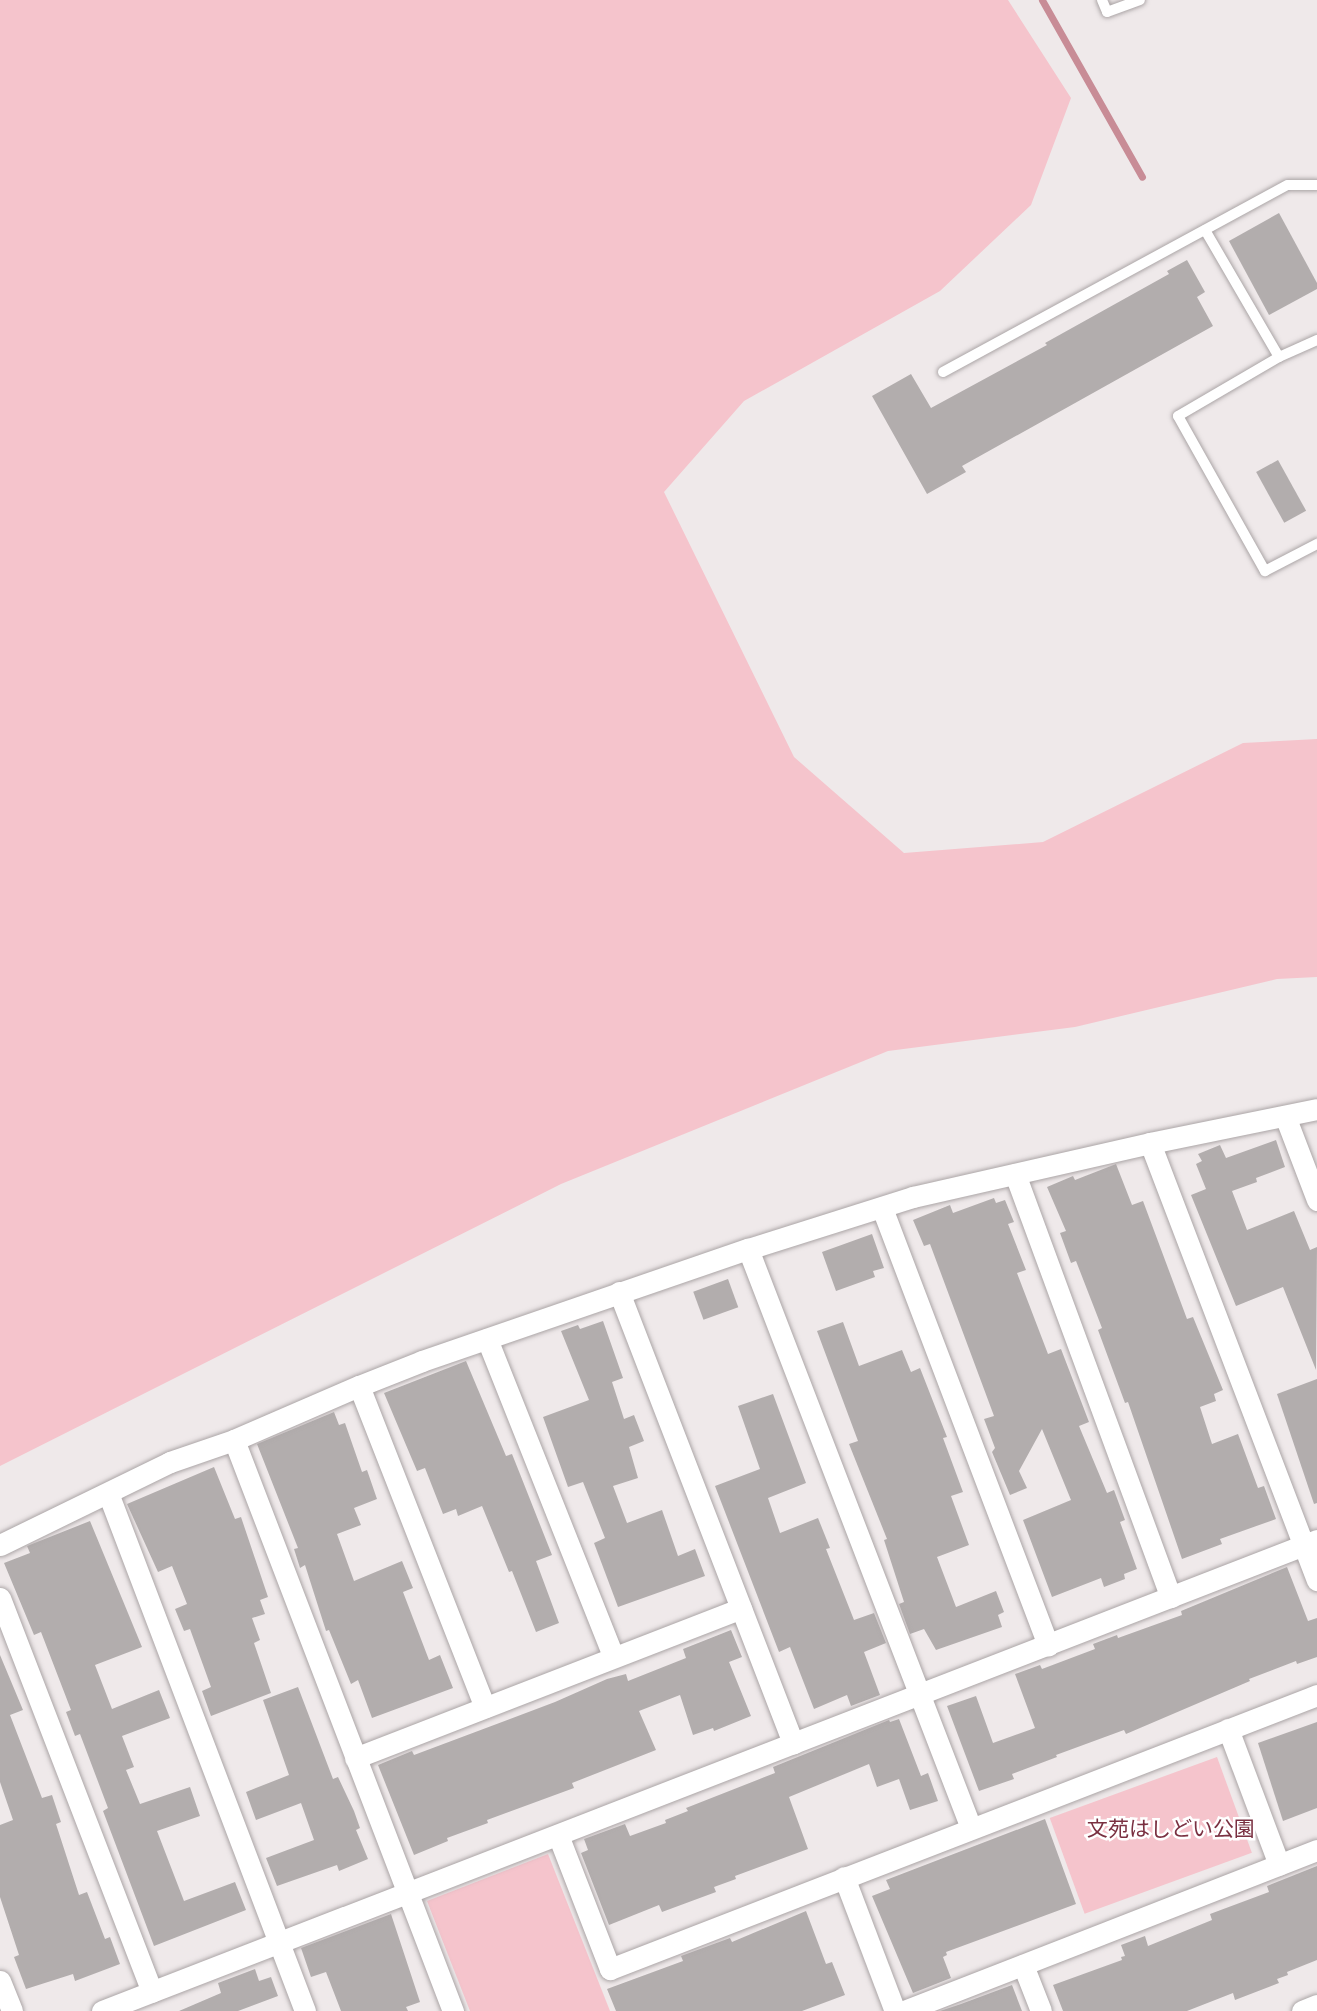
<!DOCTYPE html>
<meta charset="utf-8">
<style>
body{margin:0}
#map{position:relative;width:1317px;height:2011px;overflow:hidden;background:#efe9ea;font-family:"Asap Condensed","Noto Sans JP",sans-serif}
div>[style]{position:absolute}
[style*='--x']{left:calc(var(--x)*1px);top:calc(var(--y)*1px);width:calc(var(--w)*1px);rotate:calc(var(--a)*1deg)}
.green>*{inset:0;background:#f5c4cc;transform-origin:0 0}
.stream>*{height:7px;margin:-3.5px;padding:0 3.5px;transform-origin:3.5px;border-radius:3.5px;background:#c88c96}
.building>*{inset:0;background:#b2adad;transform-origin:0 0}
.roads{filter:drop-shadow(0 0 2px #aba5a6) drop-shadow(0 0 2px #aba5a6)}
.lane>*{height:10px;margin:-5px;padding:0 5px;transform-origin:5px;border-radius:5px;background:#fff}
.street>*{height:21px;margin:-10.5px;padding:0 10.5px;transform-origin:10.5px;border-radius:10.5px;background:#fff}
span{translate:-50% -50%;white-space:nowrap;text-align:center;line-height:1.15;-webkit-text-stroke:5px #fff;paint-order:stroke}
.park-label{font-size:21px;color:#7a3041}
</style>
<div id="map">
<div class="green">
<i style="clip-path:polygon(0 0,1008px 0,1071px 98px,1031px 205px,940px 291px,744px 401px,664px 492px,794px 757px,904px 853px,1043px 842px,1243px 743px,1317px 739px,1317px 977px,1277px 979px,1075px 1027px,888px 1051px,561px 1184px,0 1466px)"></i>
<i style="left:1217px;top:1757px;width:102px;height:178px;rotate:70deg"></i>
<i style="clip-path:polygon(548px 1854px,610px 2011px,470px 2011px,427px 1901px)"></i>
</div>
<div class="stream">
<i style="--x:1042;--y:0;--w:203;--a:60.5"></i>
</div>
<div class="building">
<i style="clip-path:polygon(1279px 213px,1317px 283px,1317px 289px,1269px 315px,1229px 241px)"></i>
<i style="clip-path:polygon(1187px 260px,1205px 292px,1197px 297px,1213px 326px,962px 466px,966px 472px,927px 494px,872px 396px,911px 374px,931px 408px,1047px 345px,1045px 343px,1169px 274px,1167px 271px)"></i>
<i style="left:1278px;top:460px;width:58px;height:25px;rotate:61deg"></i>
<i style="clip-path:polygon(1276px 1140px,1285px 1167px,1256px 1178px,1257px 1182px,1232px 1191px,1247px 1230px,1294px 1211px,1310px 1250px,1317px 1247px,1316px 1370px,1283px 1287px,1236px 1306px,1191px 1195px,1206px 1189px,1196px 1164px,1202px 1161px,1198px 1154px,1220px 1145px,1226px 1158px)"></i>
<i style="clip-path:polygon(1116px 1164px,1132px 1205px,1143px 1201px,1187px 1319px,1193px 1317px,1223px 1390px,1214px 1394px,1216px 1401px,1200px 1407px,1212px 1444px,1238px 1434px,1258px 1488px,1264px 1486px,1276px 1519px,1220px 1539px,1222px 1544px,1182px 1559px,1128px 1402px,1125px 1403px,1098px 1330px,1102px 1328px,1076px 1261px,1071px 1263px,1060px 1233px,1066px 1231px,1047px 1187px,1073px 1176px,1075px 1180px)"></i>
<i style="clip-path:polygon(994px 1198px,996px 1203px,1005px 1200px,1014px 1222px,1008px 1224px,1026px 1270px,1017px 1273px,1048px 1354px,1061px 1349px,1089px 1422px,1079px 1426px,1107px 1493px,1114px 1490px,1125px 1520px,1120px 1522px,1137px 1569px,1124px 1574px,1125px 1579px,1104px 1587px,1101px 1578px,1052px 1597px,1023px 1520px,1071px 1500px,1042px 1429px,1019px 1471px,1027px 1488px,1010px 1495px,992px 1452px,995px 1448px,984px 1419px,994px 1416px,930px 1244px,924px 1246px,913px 1220px,950px 1205px,953px 1213px)"></i>
<i style="clip-path:polygon(872px 1234px,884px 1268px,873px 1271px,875px 1277px,836px 1291px,822px 1252px)"></i>
<i style="left:728px;top:1279px;width:30px;height:37px;rotate:70deg"></i>
<i style="clip-path:polygon(603px 1321px,623px 1378px,612px 1382px,624px 1419px,634px 1415px,644px 1441px,629px 1447px,638px 1478px,613px 1486px,627px 1523px,662px 1510px,678px 1556px,695px 1549px,705px 1576px,618px 1607px,594px 1543px,605px 1538px,583px 1482px,568px 1487px,543px 1417px,589px 1400px,561px 1331px,578px 1325px,580px 1329px)"></i>
<i style="clip-path:polygon(843px 1322px,859px 1366px,902px 1350px,911px 1372px,920px 1368px,947px 1437px,943px 1438px,963px 1492px,951px 1496px,969px 1545px,937px 1557px,956px 1607px,996px 1591px,1004px 1612px,998px 1615px,1002px 1627px,936px 1650px,924px 1629px,910px 1634px,899px 1604px,904px 1602px,884px 1540px,887px 1539px,849px 1444px,858px 1441px,817px 1331px)"></i>
<i style="clip-path:polygon(466px 1361px,506px 1456px,512px 1454px,520px 1474px,552px 1555px,536px 1561px,559px 1623px,536px 1632px,512px 1571px,509px 1572px,482px 1506px,458px 1516px,456px 1509px,443px 1514px,425px 1468px,417px 1471px,384px 1393px)"></i>
<i style="clip-path:polygon(1317px 1379px,1317px 1503px,1314px 1504px,1277px 1394px)"></i>
<i style="clip-path:polygon(773px 1394px,806px 1483px,768px 1498px,780px 1533px,818px 1518px,830px 1548px,826px 1549px,854px 1620px,874px 1613px,886px 1643px,864px 1652px,880px 1695px,851px 1706px,847px 1695px,814px 1709px,790px 1647px,779px 1652px,715px 1486px,760px 1469px,738px 1406px)"></i>
<i style="clip-path:polygon(334px 1412px,339px 1425px,345px 1423px,362px 1472px,367px 1470px,377px 1499px,354px 1508px,361px 1525px,337px 1534px,354px 1581px,402px 1561px,413px 1588px,403px 1592px,429px 1660px,440px 1655px,453px 1688px,372px 1718px,358px 1680px,351px 1684px,329px 1630px,326px 1631px,305px 1565px,300px 1568px,294px 1549px,298px 1548px,257px 1444px)"></i>
<i style="clip-path:polygon(214px 1467px,235px 1519px,241px 1517px,268px 1597px,260px 1600px,265px 1614px,252px 1618px,260px 1640px,254px 1643px,271px 1693px,211px 1716px,202px 1691px,211px 1687px,190px 1629px,184px 1631px,175px 1609px,187px 1604px,172px 1566px,158px 1572px,127px 1504px)"></i>
<i style="clip-path:polygon(90px 1521px,142px 1647px,95px 1665px,112px 1709px,159px 1690px,170px 1718px,122px 1736px,134px 1767px,126px 1770px,140px 1804px,190px 1787px,200px 1816px,157px 1831px,184px 1901px,235px 1882px,246px 1910px,154px 1946px,103px 1811px,108px 1808px,80px 1734px,75px 1736px,66px 1712px,71px 1710px,41px 1632px,34px 1635px,4px 1563px,30px 1553px,27px 1546px)"></i>
<i style="clip-path:polygon(1287px 1567px,1308px 1621px,1317px 1618px,1317px 1657px,1297px 1664px,1296px 1661px,1249px 1679px,1250px 1681px,1126px 1734px,1124px 1730px,1056px 1755px,1057px 1757px,1012px 1774px,1014px 1779px,979px 1791px,947px 1706px,976px 1696px,993px 1743px,1035px 1728px,1015px 1674px,1040px 1665px,1042px 1669px,1095px 1649px,1093px 1644px,1117px 1635px,1118px 1638px,1182px 1615px,1181px 1611px)"></i>
<i style="clip-path:polygon(731px 1630px,742px 1657px,729px 1662px,751px 1716px,714px 1731px,713px 1728px,693px 1735px,680px 1695px,639px 1711px,656px 1750px,572px 1783px,574px 1788px,487px 1820px,488px 1823px,447px 1838px,448px 1841px,414px 1855px,378px 1765px,412px 1751px,414px 1755px,555px 1702px,607px 1679px,626px 1674px,628px 1681px,686px 1658px,683px 1649px)"></i>
<i style="clip-path:polygon(0 1655px,23px 1710px,10px 1715px,42px 1798px,52px 1795px,61px 1822px,56px 1824px,79px 1895px,87px 1892px,105px 1939px,110px 1937px,120px 1964px,75px 1981px,73px 1974px,26px 1989px,14px 1957px,19px 1955px,0 1897px,0 1825px,13px 1820px,0 1782px)"></i>
<i style="clip-path:polygon(298px 1687px,333px 1779px,338px 1777px,354px 1811px,360px 1828px,356px 1830px,368px 1859px,339px 1871px,337px 1865px,277px 1886px,266px 1858px,314px 1840px,301px 1803px,256px 1820px,246px 1792px,289px 1775px,263px 1700px)"></i>
<i style="clip-path:polygon(899px 1719px,921px 1776px,928px 1773px,938px 1801px,910px 1810px,899px 1779px,877px 1787px,869px 1764px,789px 1797px,808px 1849px,735px 1876px,736px 1879px,714px 1887px,716px 1892px,662px 1912px,659px 1905px,609px 1925px,581px 1853px,588px 1850px,584px 1839px,625px 1824px,630px 1836px,666px 1823px,665px 1820px,688px 1811px,686px 1808px,775px 1773px,773px 1767px,889px 1720px,890px 1722px)"></i>
<i style="clip-path:polygon(1317px 1722px,1317px 1808px,1283px 1821px,1258px 1743px)"></i>
<i style="clip-path:polygon(1045px 1819px,1076px 1904px,946px 1952px,947px 1955px,943px 1957px,951px 1978px,913px 1993px,872px 1896px,890px 1889px,886px 1880px)"></i>
<i style="clip-path:polygon(1317px 1866px,1317px 1960px,1287px 1972px,1288px 1975px,1277px 1979px,1279px 1983px,1235px 2000px,1233px 1993px,1187px 2011px,1063px 2011px,1053px 1985px,1122px 1960px,1121px 1957px,1125px 1956px,1121px 1945px,1145px 1936px,1148px 1946px,1212px 1920px,1210px 1914px,1269px 1892px,1267px 1886px)"></i>
<i style="clip-path:polygon(806px 1911px,826px 1964px,832px 1962px,845px 1995px,802px 2011px,616px 2011px,607px 1989px,683px 1961px,681px 1956px,730px 1938px,732px 1942px)"></i>
<i style="clip-path:polygon(391px 1914px,420px 2002px,406px 2007px,408px 2011px,341px 2011px,326px 1972px,311px 1977px,301px 1948px)"></i>
<i style="clip-path:polygon(255px 1969px,259px 1981px,271px 1977px,278px 1996px,238px 2011px,179px 2011px,221px 1993px,218px 1983px)"></i>
<i style="clip-path:polygon(1012px 1985px,1022px 2011px,940px 2011px,961px 2004px)"></i>
</div>
<div class="roads">
<div class="lane">
<i style="--x:1102;--y:0;--w:13;--a:67"></i>
<i style="--x:1107;--y:12;--w:35;--a:-20"></i>
<i style="--x:1205;--y:230;--w:147;--a:59.8"></i>
<i style="--x:1279;--y:357;--w:117;--a:149.7"></i>
<i style="--x:1178;--y:416;--w:178;--a:60.7"></i>
<i style="--x:1265;--y:571;--w:59;--a:-27.4"></i>
<i style="--x:1279;--y:357;--w:42;--a:-24.1"></i>
<i style="--x:943;--y:372;--w:392;--a:-28.5"></i>
<i style="--x:1288;--y:185;--w:29;--a:0"></i>
</div>
<div class="street">
<i style="--x:1285;--y:1116;--w:90;--a:69.1"></i>
<i style="--x:1150;--y:1143;--w:468;--a:69.1"></i>
<i style="--x:1015;--y:1174;--w:451;--a:69.8"></i>
<i style="--x:882;--y:1208;--w:468;--a:69.2"></i>
<i style="--x:748;--y:1249;--w:620;--a:68.94"></i>
<i style="--x:619;--y:1292;--w:484;--a:68.9"></i>
<i style="--x:487;--y:1339;--w:341;--a:68.3"></i>
<i style="--x:359;--y:1386;--w:345;--a:68.6"></i>
<i style="--x:234;--y:1440;--w:612;--a:69.02"></i>
<i style="--x:108;--y:1493;--w:554;--a:69.18"></i>
<i style="--x:0;--y:1545;--w:189;--a:-26"></i>
<i style="--x:170;--y:1462;--w:68;--a:-19"></i>
<i style="--x:234;--y:1440;--w:136;--a:-23.4"></i>
<i style="--x:359;--y:1386;--w:68;--a:-21.6"></i>
<i style="--x:422;--y:1361;--w:345;--a:-19"></i>
<i style="--x:748;--y:1249;--w:173;--a:-17.5"></i>
<i style="--x:913;--y:1197;--w:243;--a:-12.8"></i>
<i style="--x:1150;--y:1143;--w:170;--a:-11.5"></i>
<i style="--x:0;--y:1598;--w:422;--a:68.9"></i>
<i style="--x:1228;--y:1729;--w:145;--a:69.4"></i>
<i style="--x:355;--y:1758;--w:414;--a:-21.2"></i>
<i style="--x:558;--y:1835;--w:144;--a:68.8"></i>
<i style="--x:610;--y:1969;--w:758;--a:-21.18"></i>
<i style="--x:844;--y:1877;--w:143;--a:69.2"></i>
<i style="--x:1023;--y:1965;--w:49;--a:68.6"></i>
<i style="--x:0;--y:1981;--w:32;--a:68"></i>
<i style="--x:102;--y:2011;--w:1303;--a:-21.19"></i>
<i style="--x:904;--y:2011;--w:443;--a:-21.3"></i>
<i style="--x:1302;--y:2011;--w:16;--a:-22"></i>
</div>
</div>
<div class="park-label">
<span style="left:1171px;top:1828px">文苑はしどい公園</span>
</div>
</div>
